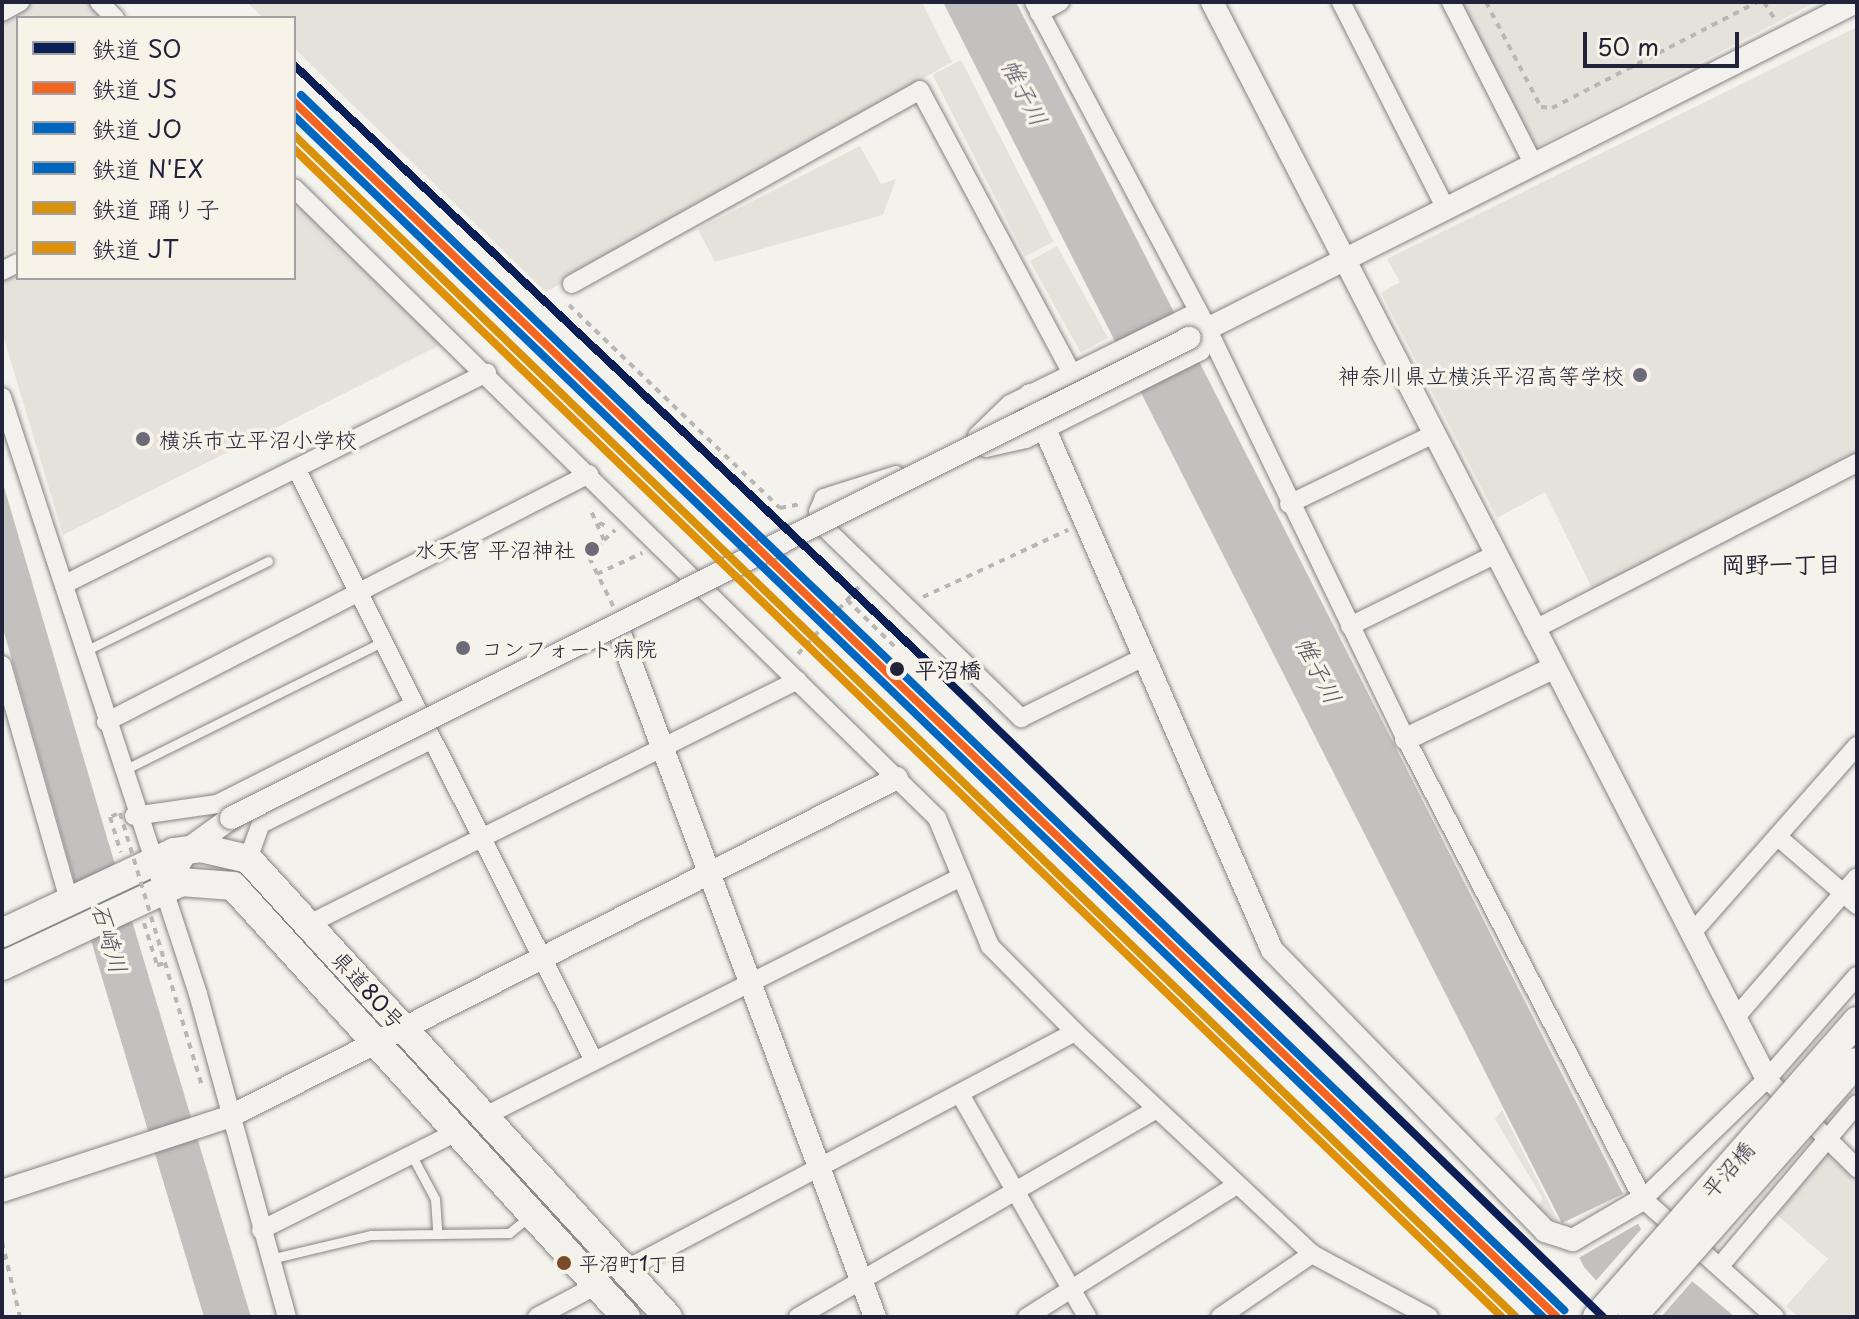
<!DOCTYPE html>
<meta charset="utf-8">
<style>
body{margin:0}
#map{position:relative;width:1859px;height:1319px;overflow:hidden;background:#f4f2ec;font-family:"Playpen Sans","Klee One",sans-serif}
div>[style]{position:absolute}
[style*='--x']{left:calc(var(--x)*1px);top:calc(var(--y)*1px);width:calc(var(--w)*1px);rotate:calc(var(--a)*1deg)}
.built>*{inset:0;background:#e5e2dc;transform-origin:0 0}
.water>*{inset:0;background:#c3c0c0}
.pier>*{inset:0;background:#f4f2ec}
.path>*{height:4px;margin-top:-2px;transform-origin:0;background:repeating-linear-gradient(90deg,#b8b6b6 0 6px,transparent 0 12px)}
.roads{filter:drop-shadow(0 0 2px #858486) drop-shadow(0 0 2px #858486)}
.service>*{height:9px;margin:-4.5px;padding:0 4.5px;transform-origin:4.5px;border-radius:4.5px;background:#f2f1ed}
.minor>*{height:18px;margin:-9px;padding:0 9px;transform-origin:9px;border-radius:9px;background:#f2f1ed}
.tertiary>*{height:22px;margin:-11px;padding:0 11px;transform-origin:11px;border-radius:11px;background:#f2f1ed}
.primary>*{height:28px;margin:-14px;padding:0 14px;transform-origin:14px;border-radius:14px;background:#f2f1ed}
.path-bridge>*{height:4px;margin-top:-2px;transform-origin:0;background:repeating-linear-gradient(90deg,#b8b6b6 0 6px,transparent 0 12px)}
.bridges{filter:drop-shadow(0 0 2px #858486) drop-shadow(0 0 2px #858486)}
.tertiary-bridge>*{height:22px;margin:-11px;padding:0 11px;transform-origin:11px;border-radius:11px;background:#f2f1ed}
.primary-bridge>*{height:28px;margin:-14px;padding:0 14px;transform-origin:14px;border-radius:14px;background:#f2f1ed}
.rail-1>*{height:8px;margin:-4px;padding:0 4px;transform-origin:4px;border-radius:4px;background:#0c1e56}
.rail-2>*{height:8px;margin:-4px;padding:0 4px;transform-origin:4px;border-radius:4px;background:#f26522}
.rail-3>*{height:8px;margin:-4px;padding:0 4px;transform-origin:4px;border-radius:4px;background:#0067c0}
.rail-4>*{height:8px;margin:-4px;padding:0 4px;transform-origin:4px;border-radius:4px;background:#0065bd}
.rail-5>*{height:8px;margin:-4px;padding:0 4px;transform-origin:4px;border-radius:4px;background:#d79209}
.rail-6>*{height:8px;margin:-4px;padding:0 4px;transform-origin:4px;border-radius:4px;background:#de9109}
.dots>*{width:22px;height:22px;translate:-50% -50%;box-sizing:border-box;border:4px solid #f7f3e8;border-radius:50%}
span{translate:-50% -50%;white-space:nowrap;text-align:center;line-height:1.15;-webkit-text-stroke:7px #f7f3e8;paint-order:stroke}
.bus-label{font-size:20px;color:#22223b}
.left{translate:0 -50%;text-align:left}
.poi-label{font-size:22px;color:#22223b}
.right{translate:-100% -50%;text-align:right}
.stop-label{font-size:22px;color:#22223b;font-weight:700}
.street-label{font-size:22px;color:#22223b}
.water-label{font-size:24px;color:#535263;font-style:italic}
.neighbourhood-label{font-size:24px;color:#22223b;font-weight:700}
.frame{position:absolute;inset:0;border:4px solid #22223b;pointer-events:none}
.legend{position:absolute;left:16px;top:16px;width:280px;height:264px;box-sizing:border-box;background:#f7f3e8;border:2px solid #a29fa3;margin:0;padding:10px 14px;list-style:none;font-size:24px;color:#22223b}
.legend li{display:flex;align-items:center;gap:16px;height:40px}
.legend b{width:40px;border:2px solid #a29fa3}
.scale{position:absolute;left:1583px;top:32px;width:156px;height:36px;box-sizing:border-box;border:4px solid #22223b;border-top:0;padding-left:10px;font-size:24px;line-height:28px;white-space:nowrap;color:#22223b;-webkit-text-stroke:6px #f7f3e8;paint-order:stroke}
</style>
<div id="map">
<div class="built">
<i style="clip-path:polygon(29px 2px,91px 2px,108px 18px,18px 18px,18px 248px,2px 256px,2px 17px)"></i>
<i style="clip-path:polygon(247px 2px,922px 2px,952px 62px,546px 292px,294px 48px,294px 18px,263px 18px)"></i>
<i style="clip-path:polygon(1457px 2px,1816px 2px,1532px 149px)"></i>
<i style="clip-path:polygon(1857px 27px,1857px 457px,1593px 590px,1545px 492px,1497px 518px,1381px 293px,1400px 282px,1387px 259px)"></i>
<i style="left:961px;top:60px;width:204px;height:32px;rotate:63deg"></i>
<i style="clip-path:polygon(860px 146px,881px 184px,896px 179px,883px 215px,715px 262px,698px 229px)"></i>
<i style="clip-path:polygon(294px 200px,442px 344px,63px 535px,2px 332px,2px 280px,18px 272px,18px 278px,294px 278px)"></i>
<i style="left:1057px;top:246px;width:105px;height:31px;rotate:61deg"></i>
<i style="clip-path:polygon(1502px 1110px,1559px 1223px,1537px 1207px,1543px 1199px,1495px 1119px)"></i>
<i style="clip-path:polygon(1827px 1153px,1857px 1179px,1856px 1317px,1798px 1317px,1786px 1306px,1828px 1259px,1777px 1215px)"></i>
</div>
<div class="water">
<i style="clip-path:polygon(943px 2px,1016px 2px,1649px 1245px,1735px 1317px,1629px 1317px,1584px 1267px)"></i>
<i style="clip-path:polygon(2px 480px,108px 841px,251px 1317px,204px 1317px,97px 961px,2px 625px)"></i>
</div>
<div class="pier">
<i style="clip-path:polygon(1627px 1192px,1641px 1222px,1575px 1260px,1558px 1225px)"></i>
<i style="clip-path:polygon(1644px 1226px,1652px 1243px,1695px 1278px,1661px 1317px,1624px 1317px,1593px 1284px)"></i>
</div>
<div class="path">
<i style="--x:1486;--y:2;--w:119;--a:62.4"></i>
<i style="--x:1541;--y:107;--w:11;--a:5"></i>
<i style="--x:1552;--y:108;--w:231;--a:-27.3"></i>
<i style="--x:1764;--y:2;--w:19;--a:58"></i>
<i style="--x:569;--y:305;--w:293;--a:43.9"></i>
<i style="--x:780;--y:508;--w:20;--a:-11"></i>
<i style="--x:599;--y:523;--w:9;--a:21"></i>
<i style="--x:604;--y:540;--w:15;--a:-42"></i>
<i style="--x:584;--y:547;--w:66;--a:63.8"></i>
<i style="--x:589;--y:556;--w:22;--a:-47"></i>
<i style="--x:604;--y:540;--w:36;--a:-114"></i>
<i style="--x:597;--y:574;--w:50;--a:-25"></i>
<i style="--x:923;--y:597;--w:160;--a:-24.8"></i>
<i style="--x:847;--y:600;--w:66;--a:44.4"></i>
<i style="--x:798;--y:654;--w:91;--a:-47.7"></i>
<i style="--x:117;--y:814;--w:8;--a:157"></i>
<i style="--x:110;--y:817;--w:37;--a:73"></i>
<i style="--x:144;--y:923;--w:44;--a:72.8"></i>
<i style="--x:157;--y:965;--w:9;--a:-13"></i>
<i style="--x:2;--y:1242;--w:77;--a:76.5"></i>
</div>
<div class="roads">
<div class="service">
<i style="--x:85;--y:651;--w:204;--a:-26.2"></i>
<i style="--x:124;--y:770;--w:288;--a:-26.4"></i>
<i style="--x:411;--y:1154;--w:51;--a:61.9"></i>
<i style="--x:435;--y:1199;--w:31;--a:86"></i>
<i style="--x:270;--y:1259;--w:104;--a:-13.4"></i>
<i style="--x:371;--y:1235;--w:138;--a:-0.8"></i>
<i style="--x:509;--y:1233;--w:26;--a:-39"></i>
</div>
<div class="minor">
<i style="--x:99;--y:2;--w:23;--a:45"></i>
<i style="--x:1034;--y:2;--w:369;--a:62"></i>
<i style="--x:1207;--y:328;--w:457;--a:64.2"></i>
<i style="--x:1406;--y:739;--w:517;--a:62.74"></i>
<i style="--x:1643;--y:1199;--w:177;--a:41.8"></i>
<i style="--x:1341;--y:2;--w:232;--a:63.1"></i>
<i style="--x:1451;--y:2;--w:183;--a:63"></i>
<i style="--x:2;--y:12;--w:21;--a:-29"></i>
<i style="--x:1039;--y:13;--w:24;--a:-28"></i>
<i style="--x:294;--y:188;--w:900;--a:44.41"></i>
<i style="--x:937;--y:818;--w:139;--a:67.5"></i>
<i style="--x:990;--y:946;--w:121;--a:45.3"></i>
<i style="--x:1075;--y:1032;--w:325;--a:43.1"></i>
<i style="--x:1312;--y:1254;--w:133;--a:28.3"></i>
<i style="--x:2;--y:271;--w:18;--a:-27"></i>
<i style="--x:572;--y:284;--w:398;--a:-29.1"></i>
<i style="--x:920;--y:90;--w:321;--a:61.8"></i>
<i style="--x:2;--y:397;--w:628;--a:71.82"></i>
<i style="--x:198;--y:994;--w:335;--a:74.6"></i>
<i style="--x:977;--y:436;--w:46;--a:-44.1"></i>
<i style="--x:1010;--y:404;--w:199;--a:-26.2"></i>
<i style="--x:1189;--y:316;--w:19;--a:35"></i>
<i style="--x:986;--y:448;--w:41;--a:-12.7"></i>
<i style="--x:1026;--y:439;--w:196;--a:-26.7"></i>
<i style="--x:1201;--y:351;--w:24;--a:-75"></i>
<i style="--x:297;--y:470;--w:661;--a:63.32"></i>
<i style="--x:896;--y:475;--w:76;--a:162.3"></i>
<i style="--x:824;--y:498;--w:15;--a:113"></i>
<i style="--x:818;--y:512;--w:19;--a:65"></i>
<i style="--x:826;--y:529;--w:272;--a:44.1"></i>
<i style="--x:1021;--y:718;--w:135;--a:-26.4"></i>
<i style="--x:1289;--y:504;--w:159;--a:-25.8"></i>
<i style="--x:65;--y:584;--w:472;--a:-26.6"></i>
<i style="--x:1350;--y:626;--w:161;--a:-26.2"></i>
<i style="--x:1533;--y:630;--w:365;--a:-27.3"></i>
<i style="--x:2;--y:665;--w:244;--a:74.1"></i>
<i style="--x:106;--y:722;--w:543;--a:-27.18"></i>
<i style="--x:134;--y:816;--w:84;--a:-8.2"></i>
<i style="--x:217;--y:804;--w:220;--a:-26.7"></i>
<i style="--x:1778;--y:837;--w:104;--a:40.7"></i>
<i style="--x:248;--y:859;--w:37;--a:-70"></i>
<i style="--x:261;--y:824;--w:190;--a:-26.3"></i>
<i style="--x:309;--y:924;--w:546;--a:-26.52"></i>
<i style="--x:1691;--y:934;--w:251;--a:-48.6"></i>
<i style="--x:1735;--y:1018;--w:186;--a:-49.1"></i>
<i style="--x:1767;--y:1079;--w:127;--a:44.7"></i>
<i style="--x:960;--y:1094;--w:257;--a:60.3"></i>
<i style="--x:485;--y:1116;--w:533;--a:-26.66"></i>
<i style="--x:1643;--y:1199;--w:173;--a:-44.1"></i>
<i style="--x:1767;--y:1079;--w:137;--a:-48.9"></i>
<i style="--x:261;--y:1230;--w:219;--a:-26.6"></i>
<i style="--x:1720;--y:1266;--w:212;--a:-49.8"></i>
<i style="--x:625;--y:1270;--w:509;--a:-27.87"></i>
<i style="--x:537;--y:1317;--w:68;--a:-28.1"></i>
<i style="--x:798;--y:1317;--w:413;--a:-30.1"></i>
<i style="--x:1027;--y:1317;--w:248;--a:-32.2"></i>
<i style="--x:1220;--y:1317;--w:112;--a:-34.4"></i>
</div>
<div class="tertiary">
<i style="--x:1212;--y:2;--w:1212;--a:62.74"></i>
<i style="--x:1189;--y:338;--w:747;--a:-26.74"></i>
<i style="--x:1030;--y:395;--w:605;--a:66.44"></i>
<i style="--x:1272;--y:950;--w:392;--a:45.8"></i>
<i style="--x:1545;--y:1231;--w:29;--a:18"></i>
<i style="--x:1573;--y:1240;--w:81;--a:-30.4"></i>
<i style="--x:619;--y:631;--w:732;--a:69.54"></i>
<i style="--x:1406;--y:739;--w:163;--a:-25.8"></i>
<i style="--x:165;--y:889;--w:46;--a:-60.1"></i>
<i style="--x:188;--y:849;--w:53;--a:-35.8"></i>
<i style="--x:2;--y:1191;--w:239;--a:-18.1"></i>
<i style="--x:229;--y:1117;--w:749;--a:-26.91"></i>
</div>
<div class="primary">
<i style="--x:2;--y:933;--w:190;--a:-25.2"></i>
<i style="--x:174;--y:852;--w:27;--a:-8"></i>
<i style="--x:201;--y:848;--w:48;--a:13.2"></i>
<i style="--x:248;--y:859;--w:621;--a:47.48"></i>
<i style="--x:2;--y:966;--w:198;--a:-25.1"></i>
<i style="--x:181;--y:882;--w:52;--a:4.4"></i>
<i style="--x:233;--y:886;--w:583;--a:47.64"></i>
</div>
</div>
<div class="path-bridge">
<i style="--x:120;--y:813;--w:286;--a:73.3"></i>
</div>
<div class="bridges">
<div class="tertiary-bridge">
<i style="--x:231;--y:818;--w:1072;--a:-26.61"></i>
</div>
<div class="primary-bridge">
<i style="--x:1597;--y:1317;--w:394;--a:-48.7"></i>
<i style="--x:1632;--y:1317;--w:340;--a:-48.6"></i>
</div>
</div>
<div class="rail-1">
<i style="--x:294;--y:65;--w:903;--a:43.29"></i>
<i style="--x:951;--y:684;--w:909;--a:44.15"></i>
</div>
<div class="rail-2">
<i style="--x:294;--y:102;--w:1753;--a:43.89"></i>
</div>
<div class="rail-3">
<i style="--x:294;--y:116;--w:1733;--a:43.88"></i>
</div>
<div class="rail-4">
<i style="--x:301;--y:95;--w:1753;--a:43.89"></i>
</div>
<div class="rail-5">
<i style="--x:294;--y:135;--w:1700;--a:44.05"></i>
</div>
<div class="rail-6">
<i style="--x:294;--y:149;--w:1680;--a:44.04"></i>
</div>
<div class="dots">
<i style="left:1640px;top:375px;background:#6c6b79"></i>
<i style="left:143px;top:439px;background:#6c6b79"></i>
<i style="left:592px;top:549px;background:#6c6b79"></i>
<i style="left:463px;top:648px;background:#6c6b79"></i>
<i style="left:897px;top:669px;background:#22223b"></i>
<i style="left:564px;top:1263px;background:#7a4b2a"></i>
</div>
<div class="bus-label">
<span class="left" style="left:579px;top:1263px">平沼町1丁目</span>
</div>
<div class="poi-label">
<span class="right" style="left:1624px;top:375px">神奈川県立横浜平沼高等学校</span>
<span class="left" style="left:159px;top:439px">横浜市立平沼小学校</span>
<span class="right" style="left:576px;top:549px">水天宮 平沼神社</span>
<span class="left" style="left:481px;top:648px">コンフォート病院</span>
</div>
<div class="stop-label">
<span class="left" style="left:915px;top:669px">平沼橋</span>
</div>
<div class="street-label">
<span style="left:369px;top:989px;rotate:48deg">県道80号</span>
<span style="left:1727px;top:1169px;rotate:-49deg">平沼橋</span>
</div>
<div class="water-label">
<span style="left:1025px;top:92px;rotate:63deg">帷子川</span>
<span style="left:1319px;top:670px;rotate:63deg">帷子川</span>
<span style="left:110px;top:938px;rotate:74deg">石崎川</span>
</div>
<div class="neighbourhood-label">
<span style="left:1781px;top:564px">岡野一丁目</span>
</div>
<div class="frame"></div>
<ul class="legend">
<li><b style="height:10px;background:#0c1e56"></b>鉄道 SO</li>
<li><b style="height:10px;background:#f26522"></b>鉄道 JS</li>
<li><b style="height:10px;background:#0067c0"></b>鉄道 JO</li>
<li><b style="height:10px;background:#0065bd"></b>鉄道 N'EX</li>
<li><b style="height:10px;background:#d79209"></b>鉄道 踊り子</li>
<li><b style="height:10px;background:#de9109"></b>鉄道 JT</li>
</ul>
<div class="scale">50 m</div>
</div>
